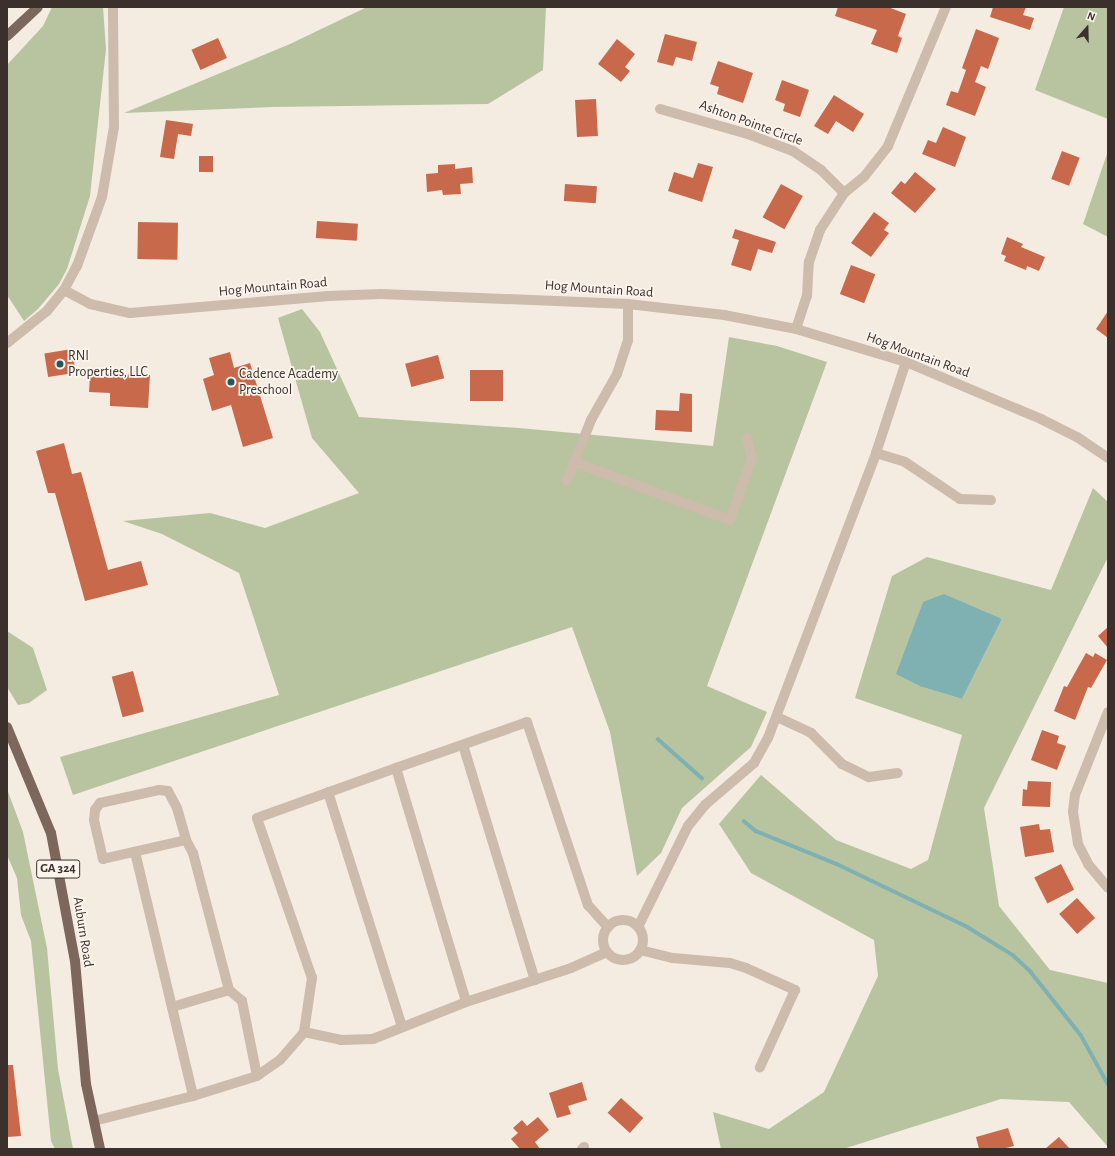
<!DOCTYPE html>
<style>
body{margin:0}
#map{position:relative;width:1115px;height:1156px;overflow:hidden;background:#f4ebe1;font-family:"Alegreya Sans",sans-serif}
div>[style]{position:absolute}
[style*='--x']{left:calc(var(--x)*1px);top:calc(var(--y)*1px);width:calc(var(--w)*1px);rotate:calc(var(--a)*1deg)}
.green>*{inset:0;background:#b8c4a0}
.water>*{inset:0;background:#7fb0b2}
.stream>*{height:3.5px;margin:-1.75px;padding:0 1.75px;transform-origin:1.75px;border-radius:1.75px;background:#7fb0b2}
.building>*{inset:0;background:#c8694b;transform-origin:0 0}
.minor>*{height:10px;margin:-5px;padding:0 5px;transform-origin:5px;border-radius:5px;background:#cdbbac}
.minor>.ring{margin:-5px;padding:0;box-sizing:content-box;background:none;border:10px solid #cdbbac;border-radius:50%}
.major>*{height:10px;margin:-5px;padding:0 5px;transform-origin:5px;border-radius:5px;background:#7d675c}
.dots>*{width:11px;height:11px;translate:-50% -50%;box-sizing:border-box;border:2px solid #fbf5ee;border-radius:50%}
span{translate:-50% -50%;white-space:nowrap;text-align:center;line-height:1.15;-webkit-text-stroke:3.5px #fbf5ee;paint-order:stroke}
.shield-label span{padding:1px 3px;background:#fbf5ee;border:1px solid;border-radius:3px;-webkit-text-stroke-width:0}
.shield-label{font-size:13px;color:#3b302b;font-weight:700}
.street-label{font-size:14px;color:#3b302b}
.poi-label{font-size:14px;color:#3b302b}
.left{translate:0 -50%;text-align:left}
.frame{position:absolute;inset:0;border:8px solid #3b302b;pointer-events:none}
.north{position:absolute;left:1067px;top:8px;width:40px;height:40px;-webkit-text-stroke:3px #fbf5ee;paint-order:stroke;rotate:20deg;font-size:11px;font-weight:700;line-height:16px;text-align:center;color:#3b302b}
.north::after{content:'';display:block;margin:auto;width:14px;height:18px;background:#3b302b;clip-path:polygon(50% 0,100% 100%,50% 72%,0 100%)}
</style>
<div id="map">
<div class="green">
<i style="clip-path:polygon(52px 7px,103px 7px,106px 49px,90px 196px,67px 269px,59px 284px,38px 309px,24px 321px,7px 295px,7px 65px,43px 26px)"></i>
<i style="clip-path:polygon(367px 7px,546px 7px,543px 70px,488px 104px,273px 107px,124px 113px,290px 44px)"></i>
<i style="clip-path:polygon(1064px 7px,1108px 7px,1108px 119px,1035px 90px)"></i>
<i style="clip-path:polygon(1108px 151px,1108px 237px,1083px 224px)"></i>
<i style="clip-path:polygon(302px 309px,320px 332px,359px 417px,519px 428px,713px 446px,729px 337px,777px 346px,827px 362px,707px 686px,767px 712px,751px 747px,682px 808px,661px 853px,637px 876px,610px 732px,572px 627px,73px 795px,60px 757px,279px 695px,239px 573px,162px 534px,123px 521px,210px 513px,265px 528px,359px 493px,312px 438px,278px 318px)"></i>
<i style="clip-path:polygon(evenodd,1093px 488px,1108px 502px,1108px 557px,984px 808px,999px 906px,1050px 970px,1108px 983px,1108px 1147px,1069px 1102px,1001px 1099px,843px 1149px,721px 1149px,713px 1112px,769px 1129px,824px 1092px,878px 976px,874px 940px,751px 873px,719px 824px,761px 775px,836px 840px,911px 869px,928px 860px,962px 735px,855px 698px,892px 576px,927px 557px,1051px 590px,1093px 488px,923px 602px,1002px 619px,962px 699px,922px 687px,912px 634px,923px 602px)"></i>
<i style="clip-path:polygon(7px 631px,33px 648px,47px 690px,29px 703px,18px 705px,7px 687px)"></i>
<i style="clip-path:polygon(7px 789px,23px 832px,47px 948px,58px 1069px,73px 1149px,55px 1149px,51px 1141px,31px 941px,21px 915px,17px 878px,7px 855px)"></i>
</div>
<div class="water">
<i style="clip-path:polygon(944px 594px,1002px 619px,962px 699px,922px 687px,896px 674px,923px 602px)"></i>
</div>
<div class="stream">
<i style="--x:658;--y:739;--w:59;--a:41.6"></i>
<i style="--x:744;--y:821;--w:16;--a:40"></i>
<i style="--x:756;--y:831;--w:87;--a:22.2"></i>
<i style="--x:837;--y:864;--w:143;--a:25.7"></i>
<i style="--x:966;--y:926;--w:55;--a:31.7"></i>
<i style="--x:1013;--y:955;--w:25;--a:43"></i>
<i style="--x:1031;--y:972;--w:80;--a:51.6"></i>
<i style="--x:1081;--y:1035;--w:56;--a:61.1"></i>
</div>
<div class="building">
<i style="clip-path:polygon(838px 7px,888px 7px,906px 14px,898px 36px,902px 38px,897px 53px,871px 44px,877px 30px,835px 16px)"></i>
<i style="clip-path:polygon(993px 7px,1026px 7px,1023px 15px,1034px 18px,1030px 30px,990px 17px)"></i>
<i style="clip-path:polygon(976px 29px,999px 38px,988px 69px,981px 66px,975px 82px,986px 87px,975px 116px,946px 105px,951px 91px,958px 93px,966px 70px,962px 68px)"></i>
<i style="clip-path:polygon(665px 34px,697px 42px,692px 61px,676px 57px,673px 66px,657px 62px)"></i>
<i style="left:218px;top:38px;width:22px;height:29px;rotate:66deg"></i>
<i style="clip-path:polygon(617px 39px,635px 54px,625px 67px,630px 71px,621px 82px,598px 64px)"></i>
<i style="clip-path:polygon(718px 61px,753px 73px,743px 103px,717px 94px,719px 87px,710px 84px)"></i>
<i style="clip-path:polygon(782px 80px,809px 90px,800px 117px,783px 111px,785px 104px,775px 100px)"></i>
<i style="clip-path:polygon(834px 95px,864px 114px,853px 132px,836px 121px,828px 134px,814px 126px)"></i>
<i style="left:596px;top:99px;width:37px;height:21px;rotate:87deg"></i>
<i style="clip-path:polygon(166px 120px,193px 124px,191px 136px,178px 134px,174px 159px,160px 157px)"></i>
<i style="clip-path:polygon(943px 127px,966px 137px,955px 167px,922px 154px,928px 140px,936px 143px)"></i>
<i style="left:1062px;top:151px;width:19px;height:30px;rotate:21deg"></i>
<i style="left:199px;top:156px;width:14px;height:16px"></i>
<i style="clip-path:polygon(698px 163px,713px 167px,702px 202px,668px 191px,674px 172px,693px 178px)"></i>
<i style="clip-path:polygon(455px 164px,455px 169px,472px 167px,473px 183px,460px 184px,461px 194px,443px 195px,442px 190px,427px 192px,426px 174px,438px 173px,438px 165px)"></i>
<i style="clip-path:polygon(915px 172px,936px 189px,915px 213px,891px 193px,901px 181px,905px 184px)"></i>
<i style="left:565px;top:184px;width:32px;height:17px;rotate:4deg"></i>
<i style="left:781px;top:184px;width:25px;height:38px;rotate:29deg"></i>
<i style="clip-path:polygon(874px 212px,889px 223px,884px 230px,889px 233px,871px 257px,851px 243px)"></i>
<i style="left:317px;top:221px;width:41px;height:17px;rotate:4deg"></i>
<i style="left:138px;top:222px;width:40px;height:37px;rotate:1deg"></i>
<i style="clip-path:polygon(735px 229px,776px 242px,772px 253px,758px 249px,751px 271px,731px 265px,739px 240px,732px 238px)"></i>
<i style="clip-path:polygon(1007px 237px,1023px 244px,1021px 247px,1045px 257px,1039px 271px,1027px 266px,1026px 270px,1004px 261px,1006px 256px,1001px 254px)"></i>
<i style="left:851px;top:265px;width:26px;height:31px;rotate:21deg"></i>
<i style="clip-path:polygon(1108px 311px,1108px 338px,1096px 329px)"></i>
<i style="left:72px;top:349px;width:24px;height:28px;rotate:81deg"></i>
<i style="clip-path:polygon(230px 352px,234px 368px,250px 363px,273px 438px,243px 447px,231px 405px,212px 411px,203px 379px,214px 375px,209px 358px)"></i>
<i style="left:438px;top:355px;width:24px;height:34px;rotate:75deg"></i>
<i style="left:470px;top:370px;width:33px;height:31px"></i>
<i style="clip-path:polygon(110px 374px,150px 375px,148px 408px,110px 406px,110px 393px,89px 392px,90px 376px,110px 377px)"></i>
<i style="clip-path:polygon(680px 393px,692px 394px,692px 432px,655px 430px,656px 410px,679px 411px)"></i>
<i style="clip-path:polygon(64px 443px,72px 474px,81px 472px,108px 570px,141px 561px,148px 585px,85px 601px,55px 493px,48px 493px,36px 451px)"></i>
<i style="clip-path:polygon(1108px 627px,1108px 648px,1098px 636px)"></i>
<i style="clip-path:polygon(1086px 653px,1093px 657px,1095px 653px,1107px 660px,1091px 688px,1088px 687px,1075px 720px,1054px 711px,1064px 686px,1067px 687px)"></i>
<i style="left:133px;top:671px;width:42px;height:22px;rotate:75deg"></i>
<i style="clip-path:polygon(1042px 730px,1059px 736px,1057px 743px,1066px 746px,1057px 770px,1031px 760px)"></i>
<i style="clip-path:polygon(1028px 781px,1051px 782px,1050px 807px,1022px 806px,1023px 789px,1027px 790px)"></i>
<i style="clip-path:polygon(1039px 824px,1040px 830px,1050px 829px,1054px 852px,1025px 857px,1020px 827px)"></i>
<i style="left:1061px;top:864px;width:29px;height:30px;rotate:63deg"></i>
<i style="left:1077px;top:898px;width:27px;height:24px;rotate:48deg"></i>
<i style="clip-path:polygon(7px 1065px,13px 1065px,21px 1136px,7px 1137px)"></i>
<i style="clip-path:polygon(582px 1082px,587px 1100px,568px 1106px,571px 1114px,557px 1118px,549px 1093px)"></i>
<i style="left:621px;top:1098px;width:30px;height:20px;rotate:42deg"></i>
<i style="clip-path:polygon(538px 1117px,549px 1130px,535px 1142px,540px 1149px,520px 1149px,511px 1139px,518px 1133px,513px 1128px,522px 1120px,527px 1126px)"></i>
<i style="clip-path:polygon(1008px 1128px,1014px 1146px,1002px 1149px,979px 1149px,976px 1137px)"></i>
<i style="clip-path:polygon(1059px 1137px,1070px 1149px,1045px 1149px)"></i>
</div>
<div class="minor">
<i style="--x:660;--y:109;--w:91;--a:15.9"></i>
<i style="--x:748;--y:134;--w:48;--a:20.7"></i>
<i style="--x:793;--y:151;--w:34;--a:34"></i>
<i style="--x:821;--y:170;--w:33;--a:45"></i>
<i style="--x:64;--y:290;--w:30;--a:28"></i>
<i style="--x:90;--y:304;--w:41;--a:12.7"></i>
<i style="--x:130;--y:313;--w:199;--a:-4.9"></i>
<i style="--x:328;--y:296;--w:53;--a:-2.2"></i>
<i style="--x:381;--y:294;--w:247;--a:2.3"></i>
<i style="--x:628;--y:304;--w:97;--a:6.5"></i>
<i style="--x:724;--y:315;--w:73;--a:11"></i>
<i style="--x:796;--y:329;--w:115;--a:16.7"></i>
<i style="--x:906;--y:362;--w:147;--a:22.9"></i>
<i style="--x:1041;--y:419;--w:40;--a:26.6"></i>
<i style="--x:1077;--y:437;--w:37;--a:34"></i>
<i style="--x:796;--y:329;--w:35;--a:-72"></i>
<i style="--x:807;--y:296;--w:34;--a:-87"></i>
<i style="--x:809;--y:262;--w:34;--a:-71"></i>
<i style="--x:820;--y:230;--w:44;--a:-57"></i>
<i style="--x:844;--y:193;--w:26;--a:-39"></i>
<i style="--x:864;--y:177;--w:39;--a:-52"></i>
<i style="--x:888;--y:146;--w:151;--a:-67.4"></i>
<i style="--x:7;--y:343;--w:51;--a:-38.7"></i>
<i style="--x:47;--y:311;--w:27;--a:-51"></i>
<i style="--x:64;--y:290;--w:27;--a:-62"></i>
<i style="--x:77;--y:266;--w:73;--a:-70.1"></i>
<i style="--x:102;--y:197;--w:71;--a:-80.3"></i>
<i style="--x:114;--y:127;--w:120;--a:-90.5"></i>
<i style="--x:876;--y:453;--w:30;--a:17"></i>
<i style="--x:905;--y:462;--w:66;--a:33.9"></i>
<i style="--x:960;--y:499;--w:31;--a:2"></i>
<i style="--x:574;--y:462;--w:166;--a:20.4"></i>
<i style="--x:730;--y:520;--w:66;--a:-70.5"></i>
<i style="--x:752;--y:458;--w:21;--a:-104"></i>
<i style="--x:567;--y:481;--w:66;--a:-68.5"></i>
<i style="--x:591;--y:420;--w:53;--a:-60.5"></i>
<i style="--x:617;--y:374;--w:35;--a:-72"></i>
<i style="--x:628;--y:341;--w:37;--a:-90"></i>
<i style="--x:1108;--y:712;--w:89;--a:111.7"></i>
<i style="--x:1075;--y:795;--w:17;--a:97"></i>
<i style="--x:1073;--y:812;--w:32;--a:81"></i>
<i style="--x:1078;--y:844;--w:22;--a:63"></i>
<i style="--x:1088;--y:864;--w:31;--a:50"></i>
<i style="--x:777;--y:717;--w:38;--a:25"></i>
<i style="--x:811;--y:733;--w:44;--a:45"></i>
<i style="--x:842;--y:764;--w:30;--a:26"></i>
<i style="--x:869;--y:777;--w:29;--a:-8"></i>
<i style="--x:463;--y:745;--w:246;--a:73"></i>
<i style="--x:396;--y:768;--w:244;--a:73.3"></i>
<i style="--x:328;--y:792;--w:246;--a:72.5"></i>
<i style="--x:186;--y:840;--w:85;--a:167.1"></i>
<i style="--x:103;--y:859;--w:40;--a:-103"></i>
<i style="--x:94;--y:820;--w:10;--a:-84"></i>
<i style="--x:95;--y:810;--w:9;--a:-54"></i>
<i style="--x:100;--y:803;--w:60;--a:-12.4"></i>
<i style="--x:159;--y:790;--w:9;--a:6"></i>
<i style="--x:168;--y:791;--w:19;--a:62"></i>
<i style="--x:177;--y:808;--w:33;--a:74"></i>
<i style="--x:186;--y:840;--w:15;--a:62"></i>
<i style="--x:193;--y:853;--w:142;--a:75.3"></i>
<i style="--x:229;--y:990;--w:17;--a:40"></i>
<i style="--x:242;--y:1001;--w:76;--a:78.7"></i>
<i style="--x:135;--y:852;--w:251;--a:76.6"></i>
<i class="ring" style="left:603px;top:920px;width:30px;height:30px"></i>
<i style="--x:638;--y:927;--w:113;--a:-63.7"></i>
<i style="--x:688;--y:826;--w:27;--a:-51"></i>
<i style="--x:705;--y:805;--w:65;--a:-40.6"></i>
<i style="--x:754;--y:763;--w:29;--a:-61"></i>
<i style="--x:768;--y:738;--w:305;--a:-69.2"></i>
<i style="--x:876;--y:453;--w:96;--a:-71.8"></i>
<i style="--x:640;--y:950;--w:34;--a:14"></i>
<i style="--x:673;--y:958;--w:57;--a:5"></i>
<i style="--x:730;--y:963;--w:17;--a:17"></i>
<i style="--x:746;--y:968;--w:54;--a:24.2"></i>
<i style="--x:795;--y:990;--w:85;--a:114.4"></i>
<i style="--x:172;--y:1007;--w:59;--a:-16.6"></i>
<i style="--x:304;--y:1032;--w:55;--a:-81.6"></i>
<i style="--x:312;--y:978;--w:169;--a:-109"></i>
<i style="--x:257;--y:818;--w:148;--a:-19.8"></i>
<i style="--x:396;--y:768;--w:139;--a:-19.3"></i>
<i style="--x:527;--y:722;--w:193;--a:71.6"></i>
<i style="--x:588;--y:905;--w:30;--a:48"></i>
<i style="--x:94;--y:1121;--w:102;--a:-14.2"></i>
<i style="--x:193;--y:1096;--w:67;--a:-17.4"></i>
<i style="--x:257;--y:1076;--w:28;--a:-35"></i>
<i style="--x:280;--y:1060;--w:37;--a:-49"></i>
<i style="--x:304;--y:1032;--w:38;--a:12"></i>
<i style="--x:341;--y:1040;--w:32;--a:-2"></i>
<i style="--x:373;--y:1039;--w:100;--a:-21.7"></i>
<i style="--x:466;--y:1002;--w:110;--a:-17.9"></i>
<i style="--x:571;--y:968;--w:39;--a:-24"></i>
<i style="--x:582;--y:1149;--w:3;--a:-45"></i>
</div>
<div class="major">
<i style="--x:7;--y:36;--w:42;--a:-43.1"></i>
<i style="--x:7;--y:727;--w:115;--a:67.5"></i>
<i style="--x:51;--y:833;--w:130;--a:79.4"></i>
<i style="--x:75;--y:961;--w:123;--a:84.9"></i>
<i style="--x:86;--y:1084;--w:66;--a:77.8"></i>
</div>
<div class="dots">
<i style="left:60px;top:364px;background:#1f5a5e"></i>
<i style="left:231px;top:382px;background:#1f5a5e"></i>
</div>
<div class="shield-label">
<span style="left:58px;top:869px">GA 324</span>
</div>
<div class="street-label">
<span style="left:751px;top:123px;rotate:20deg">Ashton Pointe Circle</span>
<span style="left:273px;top:287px;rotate:-5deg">Hog Mountain Road</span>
<span style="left:599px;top:289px;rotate:4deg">Hog Mountain Road</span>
<span style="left:918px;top:355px;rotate:20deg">Hog Mountain Road</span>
<span style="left:83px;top:932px;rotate:81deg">Auburn Road</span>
</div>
<div class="poi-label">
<span class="left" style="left:68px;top:364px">RNI<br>Properties, LLC</span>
<span class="left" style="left:239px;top:382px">Cadence Academy<br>Preschool</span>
</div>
<div class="frame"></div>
<div class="north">N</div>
</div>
